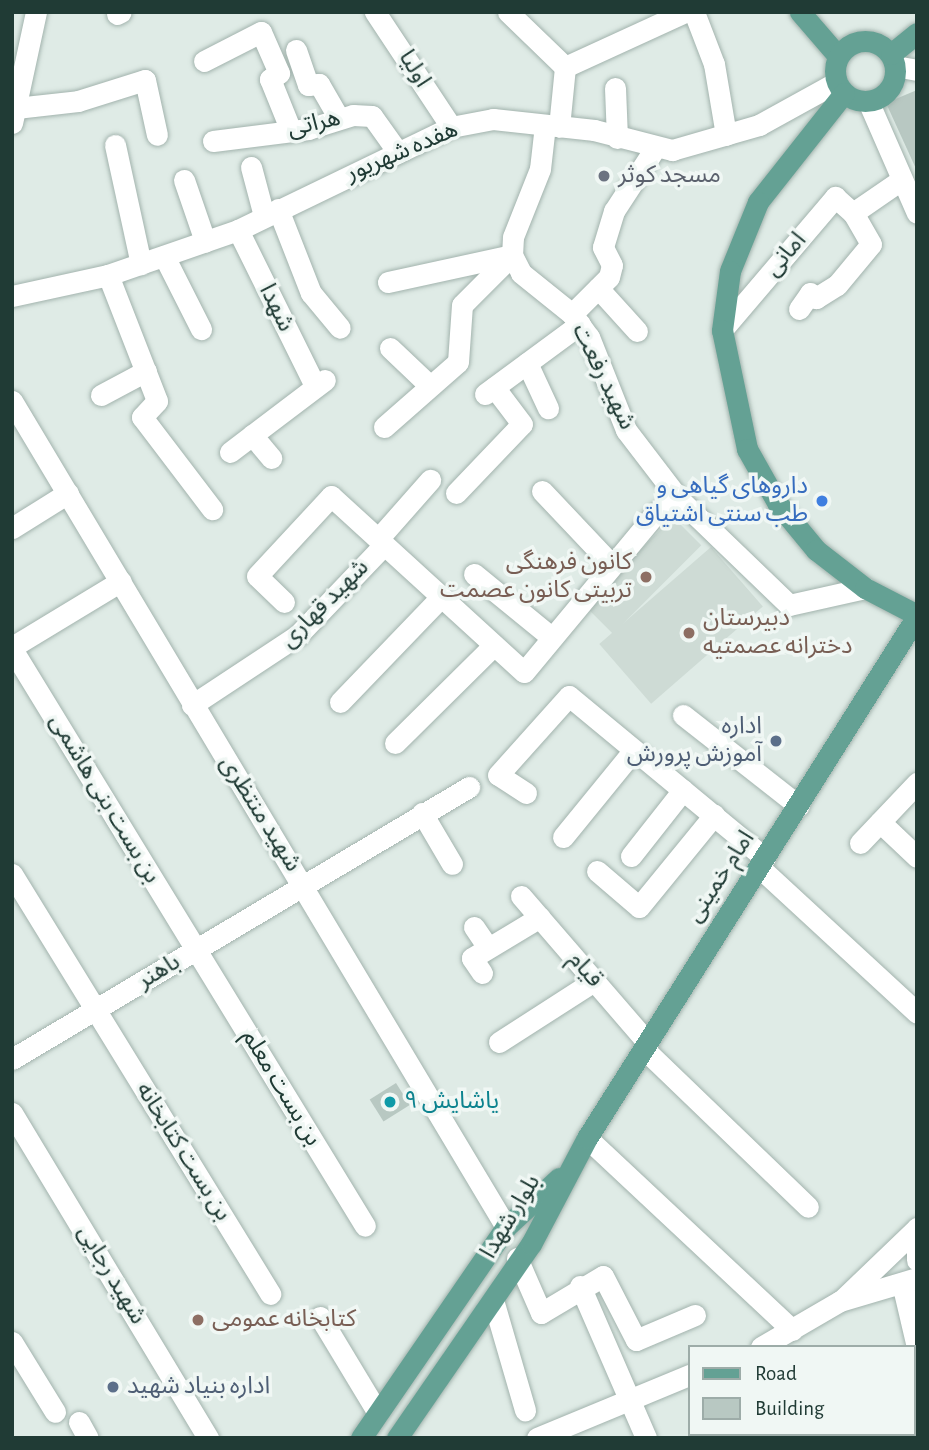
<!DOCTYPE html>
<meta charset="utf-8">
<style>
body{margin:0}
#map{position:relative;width:929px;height:1450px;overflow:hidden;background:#dfebe6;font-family:"Alegreya Sans","Noto Sans Arabic",sans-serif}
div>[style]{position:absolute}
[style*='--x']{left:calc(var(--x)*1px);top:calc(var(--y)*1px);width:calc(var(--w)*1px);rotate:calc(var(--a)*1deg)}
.built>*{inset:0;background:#cedbd5;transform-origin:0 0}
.building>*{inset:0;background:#b8c8c2;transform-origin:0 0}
.roads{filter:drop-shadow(0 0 2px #a2b3ad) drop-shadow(0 0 2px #a2b3ad)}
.minor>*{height:21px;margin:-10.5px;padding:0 10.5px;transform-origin:10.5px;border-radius:10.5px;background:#fff}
.major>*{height:21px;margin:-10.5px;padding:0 10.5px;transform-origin:10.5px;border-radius:10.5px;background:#64a194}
.major>.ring{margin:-10.5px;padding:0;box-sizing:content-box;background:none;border:21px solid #64a194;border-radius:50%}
.dots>*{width:19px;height:19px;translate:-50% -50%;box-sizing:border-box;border:4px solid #f0f7f4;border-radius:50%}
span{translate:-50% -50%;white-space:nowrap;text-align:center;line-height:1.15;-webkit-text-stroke:7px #f0f7f4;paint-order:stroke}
.street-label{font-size:24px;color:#203b35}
.worship-label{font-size:24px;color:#5b616d}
.left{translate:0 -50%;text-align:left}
.shop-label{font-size:24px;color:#366cbe}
.right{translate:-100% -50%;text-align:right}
.education-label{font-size:24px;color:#785e54}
.service-label{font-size:24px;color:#4e5e75}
.culture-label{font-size:24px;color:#0d838f}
.frame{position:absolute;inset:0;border:14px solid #203b35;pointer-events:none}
.legend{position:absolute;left:688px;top:1345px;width:228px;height:91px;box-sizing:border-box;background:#f0f7f4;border:2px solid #9daca8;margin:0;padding:9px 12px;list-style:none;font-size:21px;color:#203b35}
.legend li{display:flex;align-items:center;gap:14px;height:35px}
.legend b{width:35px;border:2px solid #9daca8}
</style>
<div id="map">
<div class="built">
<i style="left:673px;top:517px;width:40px;height:125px;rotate:45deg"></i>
<i style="left:711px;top:547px;width:79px;height:148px;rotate:49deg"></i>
</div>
<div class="building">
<i style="clip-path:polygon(917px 90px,917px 171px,886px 103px)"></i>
<i style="left:396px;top:1083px;width:26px;height:31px;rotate:58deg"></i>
</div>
<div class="roads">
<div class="minor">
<i style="--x:375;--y:12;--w:138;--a:56.5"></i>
<i style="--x:508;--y:12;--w:79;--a:44"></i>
<i style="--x:565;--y:67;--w:60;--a:95.7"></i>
<i style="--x:694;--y:12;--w:56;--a:69"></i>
<i style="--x:714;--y:64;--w:72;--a:80.4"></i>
<i style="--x:117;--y:14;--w:4;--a:-27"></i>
<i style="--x:296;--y:50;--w:37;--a:71"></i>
<i style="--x:308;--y:85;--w:11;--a:-5"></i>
<i style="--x:319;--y:84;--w:39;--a:60"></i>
<i style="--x:204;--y:61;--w:64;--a:-27"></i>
<i style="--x:261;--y:32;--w:45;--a:66.3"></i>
<i style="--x:279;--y:73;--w:11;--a:146"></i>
<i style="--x:270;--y:79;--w:56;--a:68"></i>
<i style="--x:895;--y:66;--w:22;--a:10"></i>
<i style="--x:565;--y:67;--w:132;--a:-24.6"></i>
<i style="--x:615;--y:88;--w:50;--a:87.7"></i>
<i style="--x:868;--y:101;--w:122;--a:66.4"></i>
<i style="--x:16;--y:108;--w:62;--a:-6.4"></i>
<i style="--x:78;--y:101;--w:70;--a:-17.4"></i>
<i style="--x:145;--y:80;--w:56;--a:77.7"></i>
<i style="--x:12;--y:123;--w:114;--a:-77.8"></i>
<i style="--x:545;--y:125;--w:44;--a:96.5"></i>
<i style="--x:540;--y:169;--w:73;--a:111.7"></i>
<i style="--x:513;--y:237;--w:18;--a:93"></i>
<i style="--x:512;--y:255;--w:20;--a:63"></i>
<i style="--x:521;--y:273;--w:65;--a:38.8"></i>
<i style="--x:572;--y:314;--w:29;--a:54"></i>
<i style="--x:589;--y:337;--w:100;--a:68.3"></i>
<i style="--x:626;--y:430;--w:87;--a:52.5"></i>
<i style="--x:679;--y:499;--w:153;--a:43.9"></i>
<i style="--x:789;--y:605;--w:78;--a:-12.6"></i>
<i style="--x:213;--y:141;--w:96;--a:-7.2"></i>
<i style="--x:308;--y:129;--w:47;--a:-17.3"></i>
<i style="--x:353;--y:115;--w:19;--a:3"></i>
<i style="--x:372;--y:116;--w:43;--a:54.5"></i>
<i style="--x:115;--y:145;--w:122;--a:77.7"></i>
<i style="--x:251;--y:167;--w:51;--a:75.1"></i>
<i style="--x:184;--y:180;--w:65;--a:71"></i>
<i style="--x:278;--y:209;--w:90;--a:68.6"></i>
<i style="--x:311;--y:293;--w:45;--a:50.4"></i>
<i style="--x:238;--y:230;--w:174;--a:63.7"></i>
<i style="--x:164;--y:256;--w:82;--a:63.1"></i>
<i style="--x:108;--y:275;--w:135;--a:68.7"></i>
<i style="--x:157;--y:401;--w:22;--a:133"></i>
<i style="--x:142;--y:417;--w:116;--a:52.7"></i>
<i style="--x:598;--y:288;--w:58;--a:47.8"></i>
<i style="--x:12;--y:296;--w:98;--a:-12.3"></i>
<i style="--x:108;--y:275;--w:138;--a:-19.1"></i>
<i style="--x:238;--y:230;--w:237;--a:-25.8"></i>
<i style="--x:451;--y:127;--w:43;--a:-10.8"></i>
<i style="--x:493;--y:119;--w:102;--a:6.2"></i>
<i style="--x:594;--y:130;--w:81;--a:14.4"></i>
<i style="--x:672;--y:150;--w:91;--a:-16"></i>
<i style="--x:759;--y:125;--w:89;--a:-28.9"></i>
<i style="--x:799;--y:309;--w:19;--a:-55"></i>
<i style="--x:810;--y:293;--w:8;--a:40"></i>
<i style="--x:816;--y:298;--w:25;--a:-32"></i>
<i style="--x:837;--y:285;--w:53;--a:-50.3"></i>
<i style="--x:871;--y:244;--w:36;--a:-120"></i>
<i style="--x:853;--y:213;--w:58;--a:-34.5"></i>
<i style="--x:572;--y:314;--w:52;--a:-45"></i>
<i style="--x:609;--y:277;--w:12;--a:-76"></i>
<i style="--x:612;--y:265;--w:20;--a:-117"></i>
<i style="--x:603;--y:247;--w:38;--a:-73"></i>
<i style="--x:614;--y:211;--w:75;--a:-56.9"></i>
<i style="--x:722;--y:330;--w:175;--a:-49.6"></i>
<i style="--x:835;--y:197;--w:24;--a:42"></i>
<i style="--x:390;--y:348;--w:55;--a:43.5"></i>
<i style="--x:527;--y:363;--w:50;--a:65"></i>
<i style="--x:485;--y:394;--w:118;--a:-36.4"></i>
<i style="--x:101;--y:395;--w:51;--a:-28.1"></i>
<i style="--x:12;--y:401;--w:962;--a:59.12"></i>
<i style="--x:384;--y:427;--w:98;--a:-41.3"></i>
<i style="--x:458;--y:362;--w:57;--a:-86"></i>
<i style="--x:462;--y:305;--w:71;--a:-45"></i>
<i style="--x:512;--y:255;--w:127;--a:167.7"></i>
<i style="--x:252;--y:435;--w:30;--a:50"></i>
<i style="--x:230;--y:452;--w:119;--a:-37.2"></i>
<i style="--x:542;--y:491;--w:102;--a:46.6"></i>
<i style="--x:456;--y:493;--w:95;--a:-46.3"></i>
<i style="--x:522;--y:424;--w:46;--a:-127.1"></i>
<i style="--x:12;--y:528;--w:66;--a:-32"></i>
<i style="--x:378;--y:539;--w:79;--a:-48.6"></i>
<i style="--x:474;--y:574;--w:99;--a:39.3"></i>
<i style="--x:284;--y:602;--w:37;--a:-136"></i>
<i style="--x:257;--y:576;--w:109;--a:-47.2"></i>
<i style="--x:331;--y:496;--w:261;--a:42.4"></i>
<i style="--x:524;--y:672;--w:205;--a:-50.3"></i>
<i style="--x:655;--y:514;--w:28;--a:-32"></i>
<i style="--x:12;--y:647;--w:127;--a:-31.2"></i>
<i style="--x:12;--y:649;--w:676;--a:58.54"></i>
<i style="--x:340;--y:702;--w:146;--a:-46.1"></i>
<i style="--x:192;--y:705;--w:127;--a:-33.4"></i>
<i style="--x:298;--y:635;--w:124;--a:-46.3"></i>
<i style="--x:683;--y:715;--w:147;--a:38.1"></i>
<i style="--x:395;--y:743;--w:139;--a:-44.7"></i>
<i style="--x:526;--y:793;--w:33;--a:-147"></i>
<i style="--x:498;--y:775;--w:106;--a:-48.1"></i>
<i style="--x:569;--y:696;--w:254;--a:39.6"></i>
<i style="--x:422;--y:813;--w:59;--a:59.5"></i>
<i style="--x:880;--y:822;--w:51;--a:43.4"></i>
<i style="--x:563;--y:837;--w:112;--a:-50.8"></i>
<i style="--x:860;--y:843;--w:83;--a:-46.5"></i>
<i style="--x:631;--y:856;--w:84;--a:-51.8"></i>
<i style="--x:759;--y:867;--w:215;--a:42.7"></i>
<i style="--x:597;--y:871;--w:55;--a:40.6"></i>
<i style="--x:639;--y:907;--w:119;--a:-50.8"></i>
<i style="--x:12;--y:874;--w:493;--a:58.4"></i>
<i style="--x:521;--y:896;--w:194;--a:49.2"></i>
<i style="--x:474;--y:927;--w:25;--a:56"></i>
<i style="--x:482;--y:973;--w:18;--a:-124"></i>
<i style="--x:472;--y:958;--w:79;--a:-31.1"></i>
<i style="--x:499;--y:1042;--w:113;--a:-32.7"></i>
<i style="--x:645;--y:1050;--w:226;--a:43.9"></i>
<i style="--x:12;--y:1059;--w:532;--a:-30.76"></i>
<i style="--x:12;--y:1113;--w:380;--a:58.9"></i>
<i style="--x:587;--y:1138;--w:281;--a:43.1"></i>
<i style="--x:917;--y:1228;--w:32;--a:90"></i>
<i style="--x:517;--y:1258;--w:60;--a:66.4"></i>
<i style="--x:541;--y:1313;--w:72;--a:-30.8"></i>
<i style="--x:603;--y:1276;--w:72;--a:62.7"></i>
<i style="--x:636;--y:1340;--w:64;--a:-23"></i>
<i style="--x:902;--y:1283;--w:66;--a:76.8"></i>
<i style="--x:580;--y:1286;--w:166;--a:66.5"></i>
<i style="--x:493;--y:1300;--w:115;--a:73.8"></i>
<i style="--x:842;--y:1300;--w:104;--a:-43.8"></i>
<i style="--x:320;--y:1317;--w:112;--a:58.9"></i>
<i style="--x:12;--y:1342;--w:82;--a:58.4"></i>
<i style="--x:761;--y:1347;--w:91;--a:-30.2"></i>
<i style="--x:840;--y:1301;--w:80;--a:-16.6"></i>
<i style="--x:913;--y:1405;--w:4;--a:0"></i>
<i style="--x:79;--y:1422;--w:18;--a:61"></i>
<i style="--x:755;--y:1434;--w:4;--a:90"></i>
<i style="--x:537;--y:1438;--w:165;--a:-22.5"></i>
</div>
<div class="major">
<i style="--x:800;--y:12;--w:58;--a:49.2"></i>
<i class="ring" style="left:835px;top:41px;width:39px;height:39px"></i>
<i style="--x:891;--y:54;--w:33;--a:-39"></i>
<i style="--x:844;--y:93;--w:139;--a:128.3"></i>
<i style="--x:758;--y:202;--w:74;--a:112.1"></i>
<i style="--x:730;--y:271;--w:60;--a:97.7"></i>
<i style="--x:722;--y:330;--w:122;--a:78.1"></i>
<i style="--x:747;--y:449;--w:63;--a:60.6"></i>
<i style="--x:778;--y:504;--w:60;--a:50.4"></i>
<i style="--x:816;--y:550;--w:62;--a:37.8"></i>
<i style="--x:865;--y:588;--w:59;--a:27.4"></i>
<i style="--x:361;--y:1438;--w:256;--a:-55.5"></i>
<i style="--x:506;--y:1227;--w:72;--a:-42.8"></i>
<i style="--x:397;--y:1438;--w:236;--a:-55.4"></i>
<i style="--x:531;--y:1244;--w:120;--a:-62.2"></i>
<i style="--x:587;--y:1138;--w:618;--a:-57.7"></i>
</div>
</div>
<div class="dots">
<i style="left:604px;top:176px;background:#6b7280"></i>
<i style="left:822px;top:501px;background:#3f7fe0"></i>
<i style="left:646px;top:577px;background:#8d6e63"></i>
<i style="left:689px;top:633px;background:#8d6e63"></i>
<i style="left:776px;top:741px;background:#5c6f8a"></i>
<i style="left:390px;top:1102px;background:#0f9aa8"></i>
<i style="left:198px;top:1320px;background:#8d6e63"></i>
<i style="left:113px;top:1387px;background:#5c6f8a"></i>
</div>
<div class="street-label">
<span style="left:414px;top:69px;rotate:58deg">اولیا</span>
<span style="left:314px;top:124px;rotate:-13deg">هراتی</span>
<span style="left:402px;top:152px;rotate:-23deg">هفده شهریور</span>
<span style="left:786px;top:255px;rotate:-50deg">امانی</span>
<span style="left:276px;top:308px;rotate:64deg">شهدا</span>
<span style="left:603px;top:377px;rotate:64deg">شهید رفعت</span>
<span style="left:325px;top:604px;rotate:-45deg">شهید قهاری</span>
<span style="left:104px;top:799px;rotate:59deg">بن بست بنی هاشمی</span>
<span style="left:260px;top:814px;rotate:58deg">شهید منتظری</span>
<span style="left:721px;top:877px;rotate:-57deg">امام خمینی</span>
<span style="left:585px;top:970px;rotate:49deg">قیام</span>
<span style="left:159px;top:972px;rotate:-31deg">باهنر</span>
<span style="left:281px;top:1088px;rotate:59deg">بن بست معلم</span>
<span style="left:183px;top:1152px;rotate:58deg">بن بست کتابخانه</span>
<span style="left:511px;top:1217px;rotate:-59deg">بلوار شهدا</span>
<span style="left:111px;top:1275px;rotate:59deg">شهید رجایی</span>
</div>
<div class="worship-label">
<span class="left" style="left:618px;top:176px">مسجد کوثر</span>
</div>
<div class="shop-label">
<span class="right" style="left:808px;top:501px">داروهای گیاهی و<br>طب سنتی اشتیاق</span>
</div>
<div class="education-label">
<span class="right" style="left:632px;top:577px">کانون فرهنگی<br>تربیتی کانون عصمت</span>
<span class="left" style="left:703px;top:633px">دبیرستان<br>دخترانه عصمتیه</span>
<span class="left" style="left:212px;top:1320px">کتابخانه عمومی</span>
</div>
<div class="service-label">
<span class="right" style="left:762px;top:741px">اداره<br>آموزش پرورش</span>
<span class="left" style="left:127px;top:1387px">اداره بنیاد شهید</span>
</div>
<div class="culture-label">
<span class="left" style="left:404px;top:1102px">یاشایش ۹</span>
</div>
<div class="frame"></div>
<ul class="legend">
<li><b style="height:9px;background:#64a194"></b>Road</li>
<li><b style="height:19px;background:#b8c8c2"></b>Building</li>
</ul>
</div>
